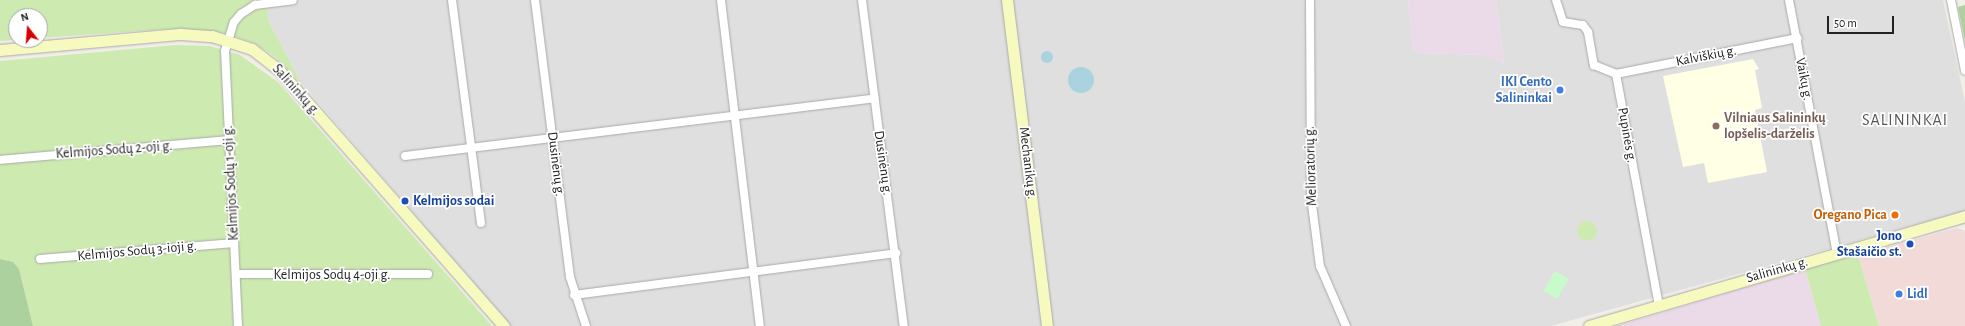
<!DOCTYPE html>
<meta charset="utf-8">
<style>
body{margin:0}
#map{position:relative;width:1965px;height:326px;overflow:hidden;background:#f2efe9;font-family:"Alegreya Sans",sans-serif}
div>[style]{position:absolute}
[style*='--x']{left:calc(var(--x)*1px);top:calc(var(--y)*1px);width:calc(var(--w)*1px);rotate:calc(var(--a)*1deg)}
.residential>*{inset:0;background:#e0dfdf}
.commercial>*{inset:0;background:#f2dad9}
.industrial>*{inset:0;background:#ebdbe8}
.education>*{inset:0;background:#ffffe5}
.grass>*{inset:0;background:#cdebb0}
.round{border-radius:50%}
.forest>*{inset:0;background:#add19e}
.park>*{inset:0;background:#c8facc;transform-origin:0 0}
.water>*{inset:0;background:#aad3df}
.roads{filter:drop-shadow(0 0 1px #a9a9a9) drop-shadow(0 0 1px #a9a9a9)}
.street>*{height:8px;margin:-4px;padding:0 4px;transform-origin:4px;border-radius:4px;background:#fff}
.secondary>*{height:11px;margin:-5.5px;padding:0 5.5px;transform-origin:5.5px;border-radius:5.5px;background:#f7fabf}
.dots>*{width:11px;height:11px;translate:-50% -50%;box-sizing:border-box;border:2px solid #fff;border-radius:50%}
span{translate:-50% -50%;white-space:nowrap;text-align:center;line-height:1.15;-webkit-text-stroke:3.5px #fff;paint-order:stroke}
.street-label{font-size:14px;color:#222}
.shop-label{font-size:14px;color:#366cbe;font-weight:700}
.right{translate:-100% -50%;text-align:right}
.left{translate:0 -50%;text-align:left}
.education-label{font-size:14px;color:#785e54;font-weight:700}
.transit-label{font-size:14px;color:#164399;font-weight:700}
.food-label{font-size:14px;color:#c56008;font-weight:700}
.quarter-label{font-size:16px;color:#555;letter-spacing:1px}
.north{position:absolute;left:8px;top:8px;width:40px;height:40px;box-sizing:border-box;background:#fff;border:1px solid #a7a7a7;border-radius:50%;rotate:343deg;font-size:11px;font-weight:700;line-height:16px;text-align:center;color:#222}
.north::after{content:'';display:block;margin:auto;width:14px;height:18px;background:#d40000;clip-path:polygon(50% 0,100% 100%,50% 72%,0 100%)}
.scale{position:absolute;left:1827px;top:16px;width:67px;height:18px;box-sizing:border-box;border:2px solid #222;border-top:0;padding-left:5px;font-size:12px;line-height:14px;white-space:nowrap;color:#222;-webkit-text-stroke:3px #fff;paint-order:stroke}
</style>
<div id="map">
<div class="residential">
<i style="clip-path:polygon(266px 0,1408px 0,1414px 53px,1486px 55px,1504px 64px,1496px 0,1943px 0,1965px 102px,1965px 211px,1551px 326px,511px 326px,302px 84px,269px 22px)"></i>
</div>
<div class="commercial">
<i style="clip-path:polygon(1957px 228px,1965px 231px,1965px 326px,1879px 326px,1858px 255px)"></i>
</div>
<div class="industrial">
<i style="clip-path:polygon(1408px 0,1496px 0,1504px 65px,1486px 55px,1414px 53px)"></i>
<i style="clip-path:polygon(1805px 269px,1821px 326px,1617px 326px)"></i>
</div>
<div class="education">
<i style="clip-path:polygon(1753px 59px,1759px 69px,1755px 70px,1762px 108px,1755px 110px,1767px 172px,1708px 183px,1704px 163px,1683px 167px,1663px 76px)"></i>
</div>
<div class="grass">
<i style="clip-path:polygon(0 0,266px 0,269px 22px,302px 84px,274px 56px,254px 43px,225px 33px,166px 29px,40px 38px,40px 16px,16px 16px,16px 40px,0 41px)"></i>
<i style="clip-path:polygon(175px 45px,210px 46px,240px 55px,278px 82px,492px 326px,33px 326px,19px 269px,13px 262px,0 259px,0 61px)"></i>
<i class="round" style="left:1577px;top:221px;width:20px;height:20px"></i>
<i style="clip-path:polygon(1858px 255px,1879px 326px,1821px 326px,1805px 269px)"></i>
</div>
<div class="forest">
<i style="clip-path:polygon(1965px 5px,1965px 41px,1958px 7px)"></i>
<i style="clip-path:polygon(0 259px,13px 262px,19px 269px,33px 326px,0 326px)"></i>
</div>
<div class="park">
<i style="left:1555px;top:271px;width:16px;height:23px;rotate:30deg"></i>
</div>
<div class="water">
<i class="round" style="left:1041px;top:51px;width:12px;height:12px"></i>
<i class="round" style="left:1068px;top:67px;width:26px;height:26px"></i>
</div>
<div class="roads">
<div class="street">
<i style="--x:452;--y:0;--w:225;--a:82.6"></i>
<i style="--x:535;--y:0;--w:279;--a:82.8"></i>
<i style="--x:570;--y:277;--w:52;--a:71.9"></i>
<i style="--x:721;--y:0;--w:328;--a:83.2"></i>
<i style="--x:862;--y:0;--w:329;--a:82.7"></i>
<i style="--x:1310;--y:0;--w:197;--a:89.7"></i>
<i style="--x:1311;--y:197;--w:70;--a:82.6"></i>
<i style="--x:1320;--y:266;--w:65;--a:66.6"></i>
<i style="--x:1556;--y:0;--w:23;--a:72"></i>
<i style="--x:1563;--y:22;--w:20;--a:9"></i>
<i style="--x:1583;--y:25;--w:9;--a:54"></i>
<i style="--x:1588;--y:32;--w:34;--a:80"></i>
<i style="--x:1594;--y:65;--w:24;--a:22"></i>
<i style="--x:1616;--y:74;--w:235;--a:79.5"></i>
<i style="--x:1789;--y:0;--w:258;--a:79.3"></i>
<i style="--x:1951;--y:0;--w:72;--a:78.8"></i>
<i style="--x:1616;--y:74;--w:185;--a:-11.2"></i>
<i style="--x:405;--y:156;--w:473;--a:-7"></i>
<i style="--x:0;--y:160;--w:229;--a:-5"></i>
<i style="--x:40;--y:259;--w:195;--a:-4.7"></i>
<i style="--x:237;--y:274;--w:191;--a:0"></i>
<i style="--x:574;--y:295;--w:325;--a:-7.4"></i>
<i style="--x:238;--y:326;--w:275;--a:-92.7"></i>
<i style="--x:225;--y:51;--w:30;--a:-73"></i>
<i style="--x:234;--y:22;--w:11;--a:-49"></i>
<i style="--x:241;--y:14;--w:17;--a:-33"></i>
<i style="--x:255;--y:5;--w:38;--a:-7"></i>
</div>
<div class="secondary">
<i style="--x:1007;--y:0;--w:328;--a:83"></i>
<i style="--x:0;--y:50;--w:182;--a:-5.1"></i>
<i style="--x:181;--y:34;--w:31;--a:4"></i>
<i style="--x:212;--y:36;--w:42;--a:18"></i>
<i style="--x:252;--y:49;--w:34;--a:38"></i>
<i style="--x:279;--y:70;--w:341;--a:48.7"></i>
<i style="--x:1589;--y:326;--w:392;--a:-16.3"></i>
</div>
</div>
<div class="dots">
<i style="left:1560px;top:90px;background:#3f7fe0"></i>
<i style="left:1716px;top:126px;background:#8d6e63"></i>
<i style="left:405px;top:201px;background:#1a4fb4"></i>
<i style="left:1895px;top:215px;background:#e8710a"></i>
<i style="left:1910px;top:244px;background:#1a4fb4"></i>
<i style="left:1899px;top:294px;background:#3f7fe0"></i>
</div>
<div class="street-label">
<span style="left:1706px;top:56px;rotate:-11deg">Kalviškių g.</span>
<span style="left:1804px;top:79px;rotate:79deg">Vaikų g.</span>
<span style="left:296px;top:90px;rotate:48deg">Salininkų g.</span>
<span style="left:1627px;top:135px;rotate:80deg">Pupinės g.</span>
<span style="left:114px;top:150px;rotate:-4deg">Kelmijos Sodų 2-oji g.</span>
<span style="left:883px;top:163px;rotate:82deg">Dusinėnų g.</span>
<span style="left:1028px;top:163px;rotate:83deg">Mechanikų g.</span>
<span style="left:556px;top:164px;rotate:83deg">Dusinėnų g.</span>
<span style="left:1311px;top:166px;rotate:-92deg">Melioratorių g.</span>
<span style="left:231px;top:183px;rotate:-93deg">Kelmijos Sodų 1-oji g.</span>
<span style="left:137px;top:251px;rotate:-5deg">Kelmijos Sodų 3-ioji g.</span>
<span style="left:1777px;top:270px;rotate:-16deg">Salininkų g.</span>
<span style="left:332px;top:275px">Kelmijos Sodų 4-oji g.</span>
</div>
<div class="shop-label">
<span class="right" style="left:1552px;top:90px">IKI Cento<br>Salininkai</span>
<span class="left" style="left:1907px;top:294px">Lidl</span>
</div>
<div class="education-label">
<span class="left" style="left:1724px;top:126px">Vilniaus Salininkų<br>lopšelis-darželis</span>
</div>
<div class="transit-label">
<span class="left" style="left:413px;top:201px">Kelmijos sodai</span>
<span class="right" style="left:1902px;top:244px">Jono<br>Stašaičio st.</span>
</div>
<div class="food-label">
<span class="right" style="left:1887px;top:215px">Oregano Pica</span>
</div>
<div class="quarter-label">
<span style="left:1905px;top:120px">SALININKAI</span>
</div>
<div class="north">N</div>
<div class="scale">50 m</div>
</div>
